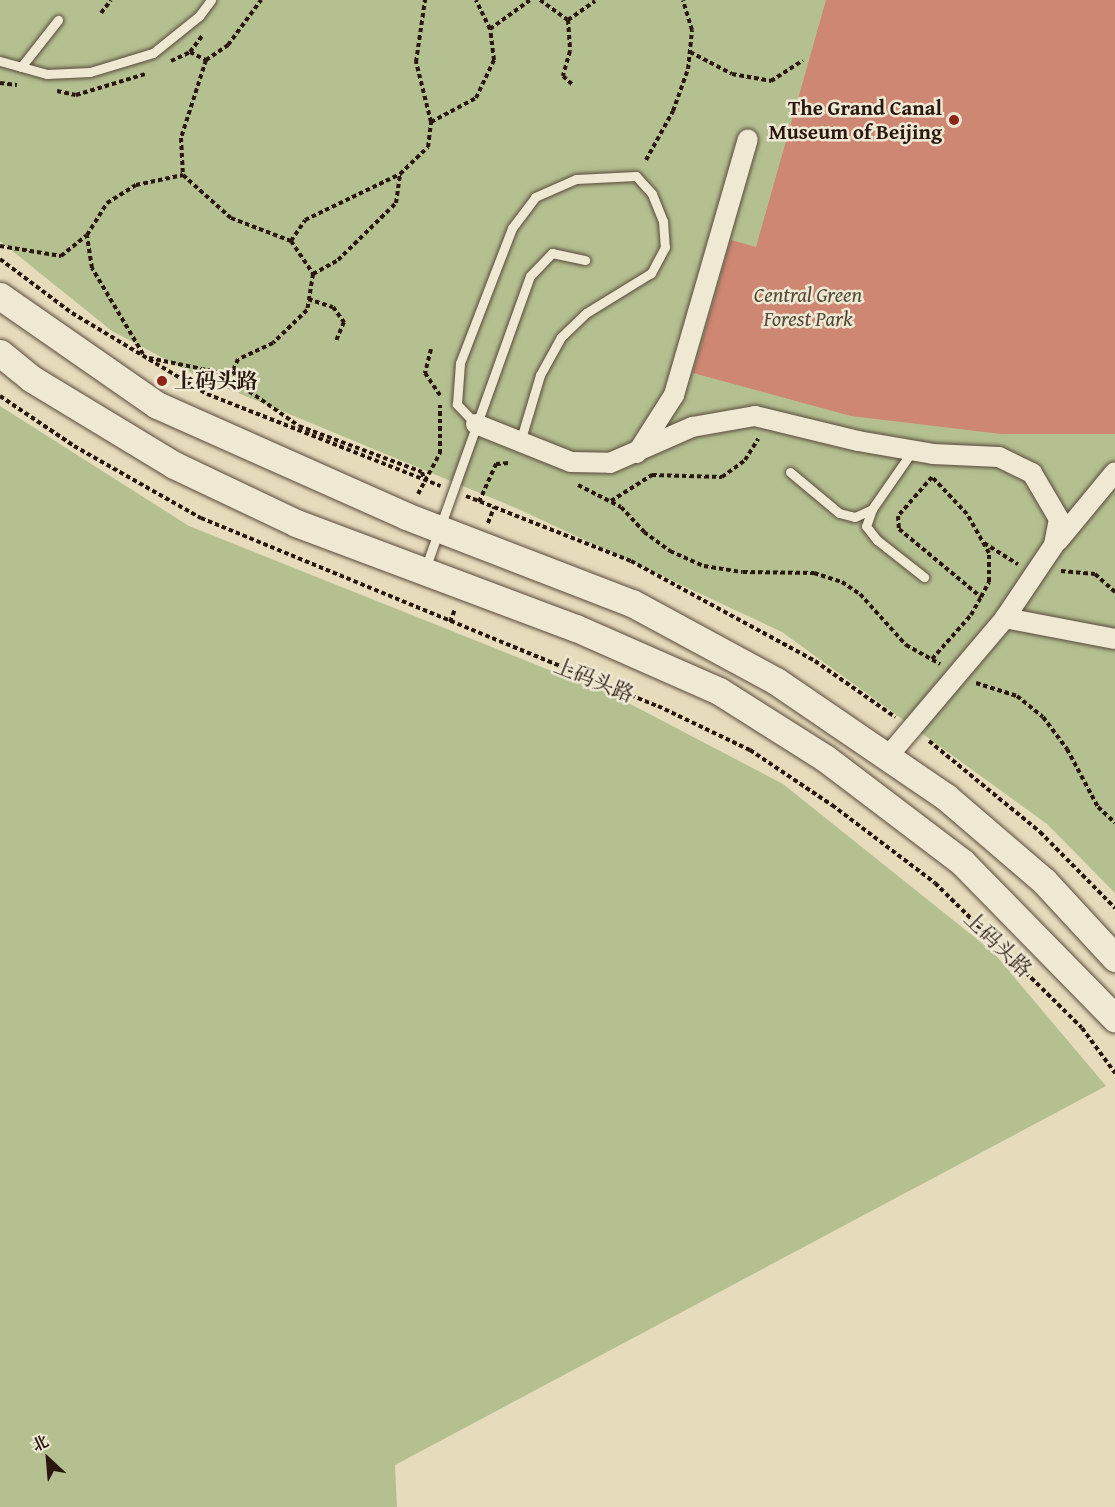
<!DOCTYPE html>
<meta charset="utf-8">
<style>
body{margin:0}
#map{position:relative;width:1115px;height:1507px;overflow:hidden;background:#e6dcbc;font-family:"Gentium Book Plus","Noto Serif SC",serif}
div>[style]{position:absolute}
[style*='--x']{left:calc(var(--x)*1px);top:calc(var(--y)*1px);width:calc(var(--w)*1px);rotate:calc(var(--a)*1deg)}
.green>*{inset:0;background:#b5c091}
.building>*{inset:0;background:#cd8772}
.path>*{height:4px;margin-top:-2px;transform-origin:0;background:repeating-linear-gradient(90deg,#291710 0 4.5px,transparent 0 7.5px)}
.roads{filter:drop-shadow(0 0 2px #58483b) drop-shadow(0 0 2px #58483b)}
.service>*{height:9px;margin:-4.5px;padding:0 4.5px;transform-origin:4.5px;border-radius:4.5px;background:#efe8d3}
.minor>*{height:20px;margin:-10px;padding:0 10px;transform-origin:10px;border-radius:10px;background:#efe8d3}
.secondary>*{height:27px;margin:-13.5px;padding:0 13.5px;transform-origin:13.5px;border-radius:13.5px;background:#efe8d3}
.dots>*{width:16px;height:16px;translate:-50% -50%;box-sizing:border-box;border:3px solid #efe8d3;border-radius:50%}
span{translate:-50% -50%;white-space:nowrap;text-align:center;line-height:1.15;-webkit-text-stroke:5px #efe8d3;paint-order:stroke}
.poi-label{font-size:21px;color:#291710;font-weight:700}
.right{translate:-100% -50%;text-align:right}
.left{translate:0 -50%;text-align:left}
.park-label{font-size:21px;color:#534a37;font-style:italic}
.street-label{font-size:21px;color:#291710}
.north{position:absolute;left:18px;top:1429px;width:60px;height:60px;-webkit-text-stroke:4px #efe8d3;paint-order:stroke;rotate:334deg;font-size:16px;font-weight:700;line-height:24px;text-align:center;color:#291710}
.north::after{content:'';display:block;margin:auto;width:21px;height:27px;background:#291710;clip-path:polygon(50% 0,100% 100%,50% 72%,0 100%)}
</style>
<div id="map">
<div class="green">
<i style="clip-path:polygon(0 0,1115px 0,1115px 893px,1047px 824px,782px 632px,516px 508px,197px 376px,112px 331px,0 241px)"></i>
<i style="clip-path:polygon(0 406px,189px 526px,617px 697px,783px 784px,993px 952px,1106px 1086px,395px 1465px,397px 1507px,0 1507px)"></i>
</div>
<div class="building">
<i style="clip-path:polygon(826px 0,1115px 0,1115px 434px,1001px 434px,851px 416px,693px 373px,731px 240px,756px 247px)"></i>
</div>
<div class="path">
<i style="--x:540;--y:0;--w:34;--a:36"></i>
<i style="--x:568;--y:20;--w:31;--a:86"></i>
<i style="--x:570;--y:51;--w:26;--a:106"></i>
<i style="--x:563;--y:76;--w:13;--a:42"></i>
<i style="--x:101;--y:13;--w:16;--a:-52"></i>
<i style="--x:568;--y:20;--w:33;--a:-35"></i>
<i style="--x:490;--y:29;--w:49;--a:-35.9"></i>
<i style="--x:190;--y:52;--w:20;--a:-53"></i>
<i style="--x:690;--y:52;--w:47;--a:27.6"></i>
<i style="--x:732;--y:74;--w:40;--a:10"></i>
<i style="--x:771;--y:81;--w:38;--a:-33"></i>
<i style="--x:206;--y:60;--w:27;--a:-34"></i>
<i style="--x:228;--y:45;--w:56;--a:-53.7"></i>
<i style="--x:171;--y:61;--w:21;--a:-25"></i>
<i style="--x:190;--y:52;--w:18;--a:27"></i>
<i style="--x:206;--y:60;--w:82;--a:107.8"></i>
<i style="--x:181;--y:138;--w:37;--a:87"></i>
<i style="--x:0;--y:83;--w:17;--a:7"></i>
<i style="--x:57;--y:91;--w:19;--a:12"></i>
<i style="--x:76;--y:95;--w:72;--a:-16.9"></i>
<i style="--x:431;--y:122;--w:51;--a:-28.1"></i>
<i style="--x:476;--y:98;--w:42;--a:-64.7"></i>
<i style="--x:494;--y:60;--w:31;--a:-97"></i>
<i style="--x:490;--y:29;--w:32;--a:-116"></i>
<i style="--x:646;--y:160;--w:56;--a:-61.1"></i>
<i style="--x:673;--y:111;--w:45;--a:-70.3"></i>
<i style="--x:688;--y:69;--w:39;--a:-84"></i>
<i style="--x:692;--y:30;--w:31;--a:-107"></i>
<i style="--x:291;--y:241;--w:25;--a:-56"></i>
<i style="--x:305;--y:220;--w:106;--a:-25.8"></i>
<i style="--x:400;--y:174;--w:39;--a:-44"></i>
<i style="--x:428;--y:147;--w:25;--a:-83"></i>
<i style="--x:431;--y:122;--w:62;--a:-104"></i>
<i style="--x:416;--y:62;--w:63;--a:-81.7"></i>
<i style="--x:0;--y:246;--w:62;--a:9.3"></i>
<i style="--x:61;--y:256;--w:33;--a:-39"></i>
<i style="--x:0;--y:259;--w:90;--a:36.9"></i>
<i style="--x:72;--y:313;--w:157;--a:31"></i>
<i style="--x:207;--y:394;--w:251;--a:21.5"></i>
<i style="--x:313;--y:274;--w:29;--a:-29"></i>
<i style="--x:338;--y:260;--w:81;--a:-44.5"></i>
<i style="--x:396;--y:203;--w:29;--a:-82"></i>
<i style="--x:308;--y:299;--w:26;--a:18"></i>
<i style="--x:333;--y:307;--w:19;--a:54"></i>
<i style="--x:344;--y:322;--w:21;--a:113"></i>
<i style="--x:431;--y:349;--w:25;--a:104"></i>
<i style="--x:425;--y:373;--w:27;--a:56"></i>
<i style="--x:143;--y:354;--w:100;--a:-120.7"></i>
<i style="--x:92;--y:268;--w:33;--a:-99"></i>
<i style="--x:87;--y:235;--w:38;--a:-58"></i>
<i style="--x:107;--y:203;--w:34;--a:-32"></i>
<i style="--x:136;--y:185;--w:48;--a:-12"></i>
<i style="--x:183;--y:175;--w:64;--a:41.9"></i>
<i style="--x:231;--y:218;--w:64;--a:21"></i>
<i style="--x:291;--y:241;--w:40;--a:56"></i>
<i style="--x:313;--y:274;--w:36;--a:99"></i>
<i style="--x:307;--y:310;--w:47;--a:135.9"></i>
<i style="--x:273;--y:343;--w:38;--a:155"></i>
<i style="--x:238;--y:359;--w:13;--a:113"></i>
<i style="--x:233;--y:371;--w:19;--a:58"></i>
<i style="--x:243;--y:387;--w:68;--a:34.9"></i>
<i style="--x:299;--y:426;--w:131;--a:20.5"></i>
<i style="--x:422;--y:472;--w:7;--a:74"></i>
<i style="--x:149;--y:358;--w:69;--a:11.6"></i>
<i style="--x:217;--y:372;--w:16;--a:-4"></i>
<i style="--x:0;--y:396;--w:89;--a:34"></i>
<i style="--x:74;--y:446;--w:146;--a:29.6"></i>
<i style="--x:201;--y:518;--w:494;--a:22.4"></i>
<i style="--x:658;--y:706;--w:102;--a:25.6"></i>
<i style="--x:750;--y:750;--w:99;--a:33.9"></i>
<i style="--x:832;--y:805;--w:129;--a:37.1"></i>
<i style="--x:935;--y:883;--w:206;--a:44.6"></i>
<i style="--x:1082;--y:1028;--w:56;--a:53.7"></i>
<i style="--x:578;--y:485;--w:48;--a:27.1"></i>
<i style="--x:621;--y:507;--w:34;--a:47"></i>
<i style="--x:644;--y:532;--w:32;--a:36"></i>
<i style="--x:670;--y:551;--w:37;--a:24"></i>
<i style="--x:704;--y:566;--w:39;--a:9"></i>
<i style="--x:743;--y:572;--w:71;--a:0.8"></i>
<i style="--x:814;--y:573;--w:29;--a:18"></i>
<i style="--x:842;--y:582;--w:22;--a:34"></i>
<i style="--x:860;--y:594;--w:69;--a:48"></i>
<i style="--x:906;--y:645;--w:39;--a:29"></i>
<i style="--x:418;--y:494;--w:47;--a:-61.8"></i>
<i style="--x:440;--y:453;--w:48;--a:-90"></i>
<i style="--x:466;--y:496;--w:177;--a:21.5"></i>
<i style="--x:631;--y:561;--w:209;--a:28.5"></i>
<i style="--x:815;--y:661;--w:98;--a:35"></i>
<i style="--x:611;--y:501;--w:49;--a:-32.4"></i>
<i style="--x:652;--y:475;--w:70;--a:1.6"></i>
<i style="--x:722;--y:477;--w:29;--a:-36"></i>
<i style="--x:745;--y:460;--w:25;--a:-58"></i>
<i style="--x:479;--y:502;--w:42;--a:-65.9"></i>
<i style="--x:496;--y:464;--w:15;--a:-4"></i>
<i style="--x:488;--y:523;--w:17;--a:-69"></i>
<i style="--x:984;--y:543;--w:40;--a:32"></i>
<i style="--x:1061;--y:571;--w:34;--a:5"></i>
<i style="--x:1095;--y:574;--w:27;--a:42"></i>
<i style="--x:450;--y:622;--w:14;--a:-69"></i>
<i style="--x:932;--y:659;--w:59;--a:-48.4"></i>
<i style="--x:971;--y:615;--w:21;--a:-61"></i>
<i style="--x:981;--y:597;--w:17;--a:-62"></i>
<i style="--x:989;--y:582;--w:29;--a:-90"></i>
<i style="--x:989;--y:553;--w:45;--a:-119.4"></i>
<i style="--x:967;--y:514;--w:51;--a:-133.4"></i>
<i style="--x:932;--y:477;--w:52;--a:131.1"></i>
<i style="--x:898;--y:516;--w:13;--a:86"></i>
<i style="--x:899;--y:529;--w:107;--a:39.7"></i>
<i style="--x:976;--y:683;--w:43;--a:17.6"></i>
<i style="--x:1017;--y:696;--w:33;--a:39"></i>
<i style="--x:1043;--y:717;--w:40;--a:53"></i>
<i style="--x:1067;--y:749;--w:66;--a:61.9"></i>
<i style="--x:1098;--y:807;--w:23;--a:43"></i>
<i style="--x:929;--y:741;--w:144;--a:39.3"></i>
<i style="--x:1040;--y:832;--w:107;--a:45.4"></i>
</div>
<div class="roads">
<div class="service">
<i style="--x:0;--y:61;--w:49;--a:15.5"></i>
<i style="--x:47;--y:74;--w:43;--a:-2.7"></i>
<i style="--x:90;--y:72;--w:66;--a:-16.8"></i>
<i style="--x:153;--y:53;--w:59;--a:-38.8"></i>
<i style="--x:199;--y:16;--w:20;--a:-53"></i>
<i style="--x:21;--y:67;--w:60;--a:-51.8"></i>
<i style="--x:476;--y:424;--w:28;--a:-134"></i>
<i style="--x:457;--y:404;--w:41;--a:-85.8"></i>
<i style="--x:460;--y:363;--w:145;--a:-68.9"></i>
<i style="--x:512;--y:228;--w:39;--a:-53"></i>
<i style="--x:535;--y:197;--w:45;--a:-23.7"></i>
<i style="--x:576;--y:179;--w:60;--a:-2.9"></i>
<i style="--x:636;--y:176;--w:24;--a:48"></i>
<i style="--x:652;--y:194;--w:29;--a:68"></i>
<i style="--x:663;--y:221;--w:26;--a:86"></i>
<i style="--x:665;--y:247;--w:30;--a:118"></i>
<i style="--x:651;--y:273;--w:76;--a:148.4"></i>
<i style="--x:586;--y:313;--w:35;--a:136"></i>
<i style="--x:561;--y:337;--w:43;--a:118.9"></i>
<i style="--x:540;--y:375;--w:70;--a:106.6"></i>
<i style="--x:913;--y:450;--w:72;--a:124.8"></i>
<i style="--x:872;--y:509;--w:18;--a:109"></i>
<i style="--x:866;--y:526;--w:18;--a:52"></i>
<i style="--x:877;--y:540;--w:60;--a:38.2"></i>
<i style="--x:790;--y:472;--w:64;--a:39.9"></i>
<i style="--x:839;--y:513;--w:16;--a:14"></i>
<i style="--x:855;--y:517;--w:19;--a:-25"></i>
<i style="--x:425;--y:569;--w:311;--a:-70.3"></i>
<i style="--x:530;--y:276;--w:32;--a:-46"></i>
<i style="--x:552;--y:253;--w:34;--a:12"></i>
</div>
<div class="minor">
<i style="--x:476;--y:424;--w:102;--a:21.8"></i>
<i style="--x:571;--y:462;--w:39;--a:1"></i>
<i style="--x:610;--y:463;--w:90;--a:-23.7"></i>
<i style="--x:692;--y:427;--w:64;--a:-9.9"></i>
<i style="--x:755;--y:416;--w:106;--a:13.6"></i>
<i style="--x:858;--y:441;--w:76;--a:9.8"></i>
<i style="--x:933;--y:454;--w:66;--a:2.6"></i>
<i style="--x:999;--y:457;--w:37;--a:26"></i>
<i style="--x:1032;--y:473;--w:53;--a:59.6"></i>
<i style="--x:1059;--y:519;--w:26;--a:101"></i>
<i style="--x:1054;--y:545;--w:88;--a:123.9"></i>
<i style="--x:637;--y:453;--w:69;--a:-57.5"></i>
<i style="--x:674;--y:395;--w:266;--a:-73.9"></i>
<i style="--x:1058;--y:541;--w:89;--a:-50.4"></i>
<i style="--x:889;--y:755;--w:180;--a:-49.7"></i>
<i style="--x:1005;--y:618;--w:112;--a:10.8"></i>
</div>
<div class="secondary">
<i style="--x:0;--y:296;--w:191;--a:34.8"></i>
<i style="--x:157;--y:405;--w:273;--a:24"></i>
<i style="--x:406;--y:516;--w:242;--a:21.1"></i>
<i style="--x:632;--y:603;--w:164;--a:28.4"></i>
<i style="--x:776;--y:681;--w:206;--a:34.3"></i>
<i style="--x:946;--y:797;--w:129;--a:40.6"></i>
<i style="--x:1044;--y:881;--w:105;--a:47.3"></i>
<i style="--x:0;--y:353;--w:41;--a:39.1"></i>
<i style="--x:32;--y:379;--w:166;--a:31.2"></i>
<i style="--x:174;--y:465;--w:135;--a:25.4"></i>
<i style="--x:296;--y:523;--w:299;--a:20.6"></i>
<i style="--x:576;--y:628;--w:156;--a:23.8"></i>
<i style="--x:719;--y:691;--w:125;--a:32.3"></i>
<i style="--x:825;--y:758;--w:172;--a:37.2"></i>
<i style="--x:962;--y:862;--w:219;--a:45.6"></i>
</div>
</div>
<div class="dots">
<i style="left:954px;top:120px;background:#8f2418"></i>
<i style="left:162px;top:381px;background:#8f2418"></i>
</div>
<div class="poi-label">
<span class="right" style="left:942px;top:120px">The Grand Canal<br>Museum of Beijing</span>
<span class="left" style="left:174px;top:381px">上码头路</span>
</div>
<div class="park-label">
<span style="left:808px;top:307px">Central Green<br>Forest Park</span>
</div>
<div class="street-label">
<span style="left:594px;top:680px;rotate:22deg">上码头路</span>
<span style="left:998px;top:944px;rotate:44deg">上码头路</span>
</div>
<div class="north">北</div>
</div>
